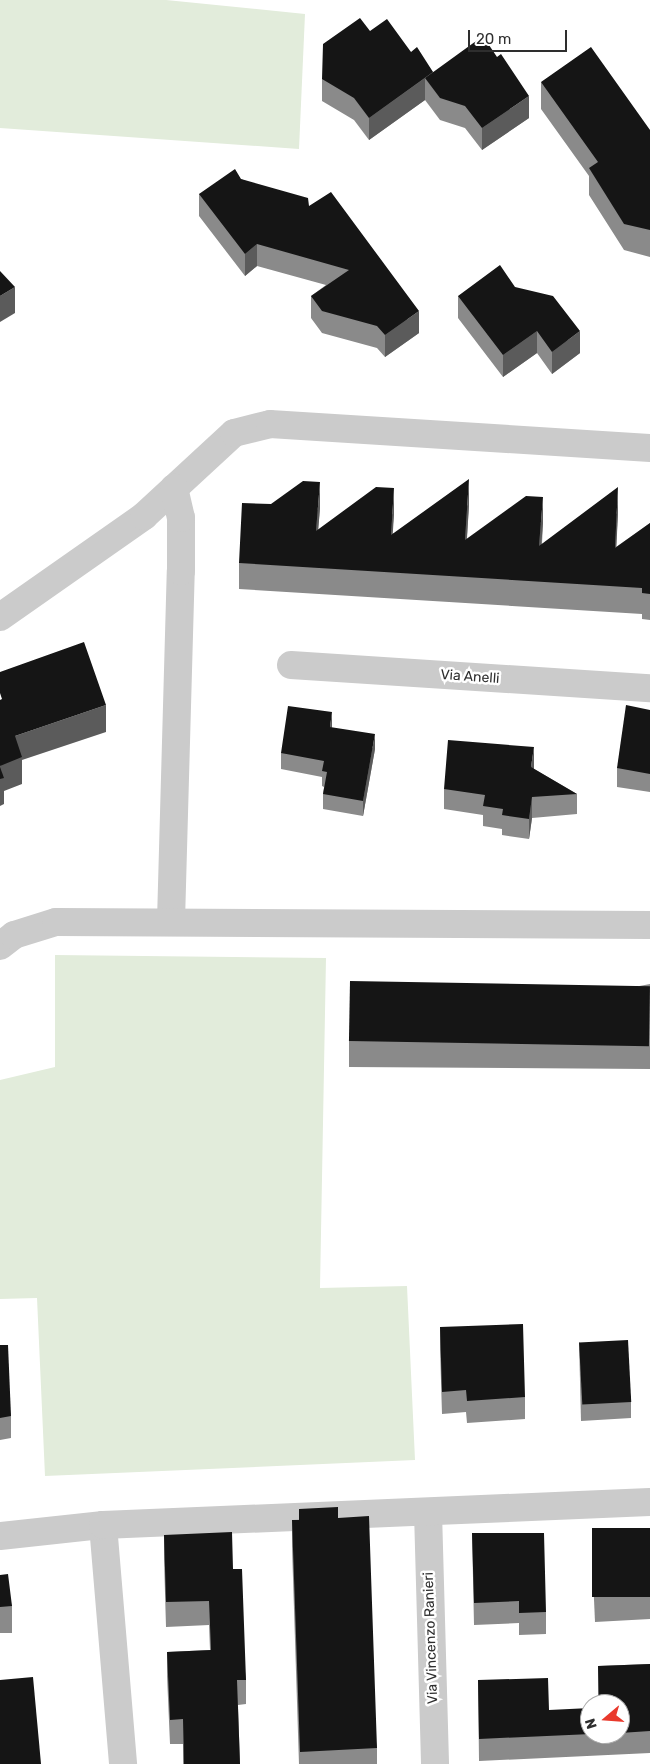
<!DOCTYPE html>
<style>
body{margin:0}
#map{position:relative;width:650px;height:1764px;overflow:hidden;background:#fff;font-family:Rubik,sans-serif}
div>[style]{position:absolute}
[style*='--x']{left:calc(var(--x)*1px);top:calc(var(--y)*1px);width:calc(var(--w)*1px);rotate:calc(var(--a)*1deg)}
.green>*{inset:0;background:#e2ecdb}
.minor>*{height:28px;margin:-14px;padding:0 14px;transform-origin:14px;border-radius:14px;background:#cbcbcb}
.wall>*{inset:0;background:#8a8a8a}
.shaded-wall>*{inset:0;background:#5b5b5b}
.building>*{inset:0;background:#151515;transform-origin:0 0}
span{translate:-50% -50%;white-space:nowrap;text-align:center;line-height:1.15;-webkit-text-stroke:5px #fff;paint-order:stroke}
.street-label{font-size:14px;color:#2e2e2e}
.north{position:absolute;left:580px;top:1694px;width:50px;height:50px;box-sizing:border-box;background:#fff;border:1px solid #ababab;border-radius:50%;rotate:252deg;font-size:14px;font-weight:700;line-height:20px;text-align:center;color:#2e2e2e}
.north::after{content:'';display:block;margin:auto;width:18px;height:22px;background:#e9392c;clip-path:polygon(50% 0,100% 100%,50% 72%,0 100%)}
.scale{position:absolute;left:468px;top:30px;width:99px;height:22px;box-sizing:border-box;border:2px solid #2e2e2e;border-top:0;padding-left:6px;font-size:15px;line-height:18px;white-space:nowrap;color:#2e2e2e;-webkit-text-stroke:4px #fff;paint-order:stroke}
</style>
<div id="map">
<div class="green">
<i style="clip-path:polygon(0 0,166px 0,305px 14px,299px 149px,0 128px)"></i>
<i style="clip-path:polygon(55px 955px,326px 958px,320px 1288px,407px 1286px,415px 1460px,45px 1476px,37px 1298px,0 1299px,0 1080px,55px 1067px)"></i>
</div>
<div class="minor">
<i style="--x:0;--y:617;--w:176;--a:-35"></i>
<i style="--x:144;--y:516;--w:122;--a:-42.7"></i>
<i style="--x:234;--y:433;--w:37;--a:-14"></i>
<i style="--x:270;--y:424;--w:381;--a:3.6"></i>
<i style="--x:291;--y:665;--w:360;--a:3.7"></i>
<i style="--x:171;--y:921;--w:350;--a:-88.4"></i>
<i style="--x:181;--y:571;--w:53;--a:-90"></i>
<i style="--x:181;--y:518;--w:31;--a:-103"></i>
<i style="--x:0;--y:946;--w:18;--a:-38"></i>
<i style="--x:14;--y:935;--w:44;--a:-17.2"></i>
<i style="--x:56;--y:922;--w:594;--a:0.29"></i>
<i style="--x:428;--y:1512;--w:252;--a:88.4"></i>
<i style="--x:103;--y:1525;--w:240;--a:85.2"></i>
<i style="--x:0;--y:1536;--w:104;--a:-6.1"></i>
<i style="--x:103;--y:1525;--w:547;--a:-2.41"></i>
</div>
<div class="wall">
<i style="clip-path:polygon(370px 31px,411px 52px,433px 72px,529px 118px,482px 150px,465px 128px,440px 120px,425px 100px,369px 140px,354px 120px,322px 101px,322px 79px)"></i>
<i style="clip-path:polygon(541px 82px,650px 130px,650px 257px,624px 250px,589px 195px,589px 176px,541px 109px)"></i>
<i style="clip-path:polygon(241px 179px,309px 206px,419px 333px,385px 357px,377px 348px,322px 333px,311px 318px,311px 296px,326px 285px,257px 266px,245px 276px,199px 216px,199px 194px)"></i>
<i style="clip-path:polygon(515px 287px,580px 353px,552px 374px,537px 353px,503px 377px,458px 318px,458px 296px)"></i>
<i style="clip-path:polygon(469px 505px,467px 539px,543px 523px,542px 544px,618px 513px,616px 547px,650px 523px,650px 620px,642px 619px,642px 614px,239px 589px,239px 563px,320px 508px,318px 530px,394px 514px,392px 534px)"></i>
<i style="clip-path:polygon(650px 710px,650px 792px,617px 787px,617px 768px)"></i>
<i style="clip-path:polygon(332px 728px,375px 749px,363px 816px,323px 809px,323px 794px,324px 787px,322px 786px,322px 777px,281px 769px,281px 753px)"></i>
<i style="clip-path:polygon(534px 769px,577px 794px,577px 814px,532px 818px,529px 839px,502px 835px,502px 829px,483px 826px,483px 815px,444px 809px,444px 789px)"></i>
<i style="clip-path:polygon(650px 984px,650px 1069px,349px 1067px,349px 1041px)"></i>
<i style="clip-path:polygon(440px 1327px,525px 1397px,525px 1419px,467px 1423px,466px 1412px,442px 1414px,440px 1349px)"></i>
<i style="clip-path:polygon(579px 1342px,631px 1402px,631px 1418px,581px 1421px)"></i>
<i style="clip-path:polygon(0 1345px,11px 1416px,11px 1438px,0 1440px)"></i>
<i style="clip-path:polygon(338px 1518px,377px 1748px,377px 1764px,299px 1764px,292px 1547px,292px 1520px)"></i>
<i style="clip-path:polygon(650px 1528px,650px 1619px,595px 1622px,592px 1554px,592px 1532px)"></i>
<i style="clip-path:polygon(472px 1533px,546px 1612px,546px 1634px,519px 1635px,519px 1623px,474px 1625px)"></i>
<i style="clip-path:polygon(164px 1535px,233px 1569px,246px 1680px,246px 1704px,238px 1705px,240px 1764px,183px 1764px,183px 1744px,170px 1744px,167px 1676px,167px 1652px,210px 1650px,209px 1625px,166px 1627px,164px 1559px)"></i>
<i style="clip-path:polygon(0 1575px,12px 1606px,12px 1633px,0 1633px)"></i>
<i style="clip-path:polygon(650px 1664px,650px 1753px,479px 1761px,478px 1680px,549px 1710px,590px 1734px,620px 1734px,620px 1704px,598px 1704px,598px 1666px)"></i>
</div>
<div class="shaded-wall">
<i style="clip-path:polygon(425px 78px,425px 100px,369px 140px,369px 118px)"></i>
<i style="clip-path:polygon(529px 96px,529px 118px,482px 150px,482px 128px)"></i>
<i style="clip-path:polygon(257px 244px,257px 266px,245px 276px,245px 254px)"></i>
<i style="clip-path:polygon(15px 287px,15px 313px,0 322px,0 296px)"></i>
<i style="clip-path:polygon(419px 311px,419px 333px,385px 357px,385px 335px)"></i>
<i style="clip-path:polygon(537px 331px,537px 353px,503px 377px,503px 355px)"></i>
<i style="clip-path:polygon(580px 331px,580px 353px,552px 374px,552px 352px)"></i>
<i style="clip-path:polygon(469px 479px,469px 505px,465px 566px,465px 540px)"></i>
<i style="clip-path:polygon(320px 482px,320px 508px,316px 557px,316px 531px)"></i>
<i style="clip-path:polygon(618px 487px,618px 513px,615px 575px,615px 548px)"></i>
<i style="clip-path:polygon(394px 488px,394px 514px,391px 561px,391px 535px)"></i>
<i style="clip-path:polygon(543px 497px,543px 523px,539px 572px,539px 546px)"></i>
<i style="clip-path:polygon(106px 705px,106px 732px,22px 760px,22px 784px,4px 791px,4px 804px,0 806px,0 766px,15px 736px)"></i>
<i style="clip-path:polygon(332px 712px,332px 728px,330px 727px)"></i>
<i style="clip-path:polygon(375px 734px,375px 749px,363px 816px,363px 801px)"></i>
<i style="clip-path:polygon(534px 747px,534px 768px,531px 788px,531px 767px)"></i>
<i style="clip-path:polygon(532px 797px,532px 818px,529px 839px,529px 819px)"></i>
</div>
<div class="building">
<i style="clip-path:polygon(360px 18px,370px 31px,387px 19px,411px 52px,417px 47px,433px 72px,369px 118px,354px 98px,322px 79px,323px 44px)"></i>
<i style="clip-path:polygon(483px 36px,497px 57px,501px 54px,529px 96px,482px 128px,465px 106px,440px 98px,425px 78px)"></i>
<i style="clip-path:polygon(591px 47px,650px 130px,650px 230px,624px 224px,589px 168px,598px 162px,541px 82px)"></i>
<i style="clip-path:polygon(235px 169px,241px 179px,308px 198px,309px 206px,331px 192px,419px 311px,385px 335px,377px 326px,322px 311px,311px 296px,349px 270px,257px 244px,245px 254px,199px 194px)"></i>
<i style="clip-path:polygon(500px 265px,515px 287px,553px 296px,580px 331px,552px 352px,537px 331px,503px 355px,458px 296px)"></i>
<i style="clip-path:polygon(0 271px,15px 287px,0 296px)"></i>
<i style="clip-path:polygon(469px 479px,465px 540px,526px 496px,543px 497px,539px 546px,618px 487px,615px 548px,650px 523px,650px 594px,642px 593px,642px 588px,239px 563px,242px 503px,271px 504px,303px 481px,320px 482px,316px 531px,376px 487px,394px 488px,391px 535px)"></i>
<i style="clip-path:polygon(84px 642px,106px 705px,15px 736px,22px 757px,0 766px,0 700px,2px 699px,0 693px,0 672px)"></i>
<i style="clip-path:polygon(626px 705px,650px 710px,650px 774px,617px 768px)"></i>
<i style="clip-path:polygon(288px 706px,332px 712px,330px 727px,375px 734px,363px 801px,323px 794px,327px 772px,322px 771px,324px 761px,281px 753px)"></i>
<i style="clip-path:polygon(448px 740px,534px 747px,531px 767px,577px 794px,532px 797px,529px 819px,502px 815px,503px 809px,483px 806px,485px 795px,444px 789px)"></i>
<i style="clip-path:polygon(0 767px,4px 778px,0 779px)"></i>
<i style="left:350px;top:981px;width:300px;height:60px;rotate:1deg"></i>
<i style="clip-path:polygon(523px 1324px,525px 1397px,467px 1401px,466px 1390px,442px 1392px,440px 1327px)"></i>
<i style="left:628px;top:1340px;width:62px;height:49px;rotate:87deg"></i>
<i style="clip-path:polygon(0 1345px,8px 1345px,11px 1416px,0 1418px)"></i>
<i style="clip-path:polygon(338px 1507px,338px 1518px,369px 1516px,377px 1748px,300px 1752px,292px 1520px,299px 1520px,299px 1509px)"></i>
<i style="left:650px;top:1528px;width:69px;height:58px;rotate:90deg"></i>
<i style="clip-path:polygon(232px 1532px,233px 1569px,242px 1569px,246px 1680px,237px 1680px,240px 1764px,184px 1764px,183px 1719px,170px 1720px,167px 1652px,211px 1650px,209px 1601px,166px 1602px,164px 1535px)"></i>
<i style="clip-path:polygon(472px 1533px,544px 1533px,546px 1612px,519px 1613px,519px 1601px,474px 1603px)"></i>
<i style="clip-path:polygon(8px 1574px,12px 1606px,0 1607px,0 1575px)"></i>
<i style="clip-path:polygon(650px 1664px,650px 1731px,620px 1733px,620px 1704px,599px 1704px,598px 1666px)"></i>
<i style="clip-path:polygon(33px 1677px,41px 1764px,0 1764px,0 1680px)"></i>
<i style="clip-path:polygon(548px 1678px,549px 1710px,590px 1708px,591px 1734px,479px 1739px,478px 1680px)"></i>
</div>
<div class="street-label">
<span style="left:470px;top:677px;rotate:4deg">Via Anelli</span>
<span style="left:431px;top:1638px;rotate:-92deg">Via Vincenzo Ranieri</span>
</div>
<div class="north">N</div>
<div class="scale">20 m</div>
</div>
